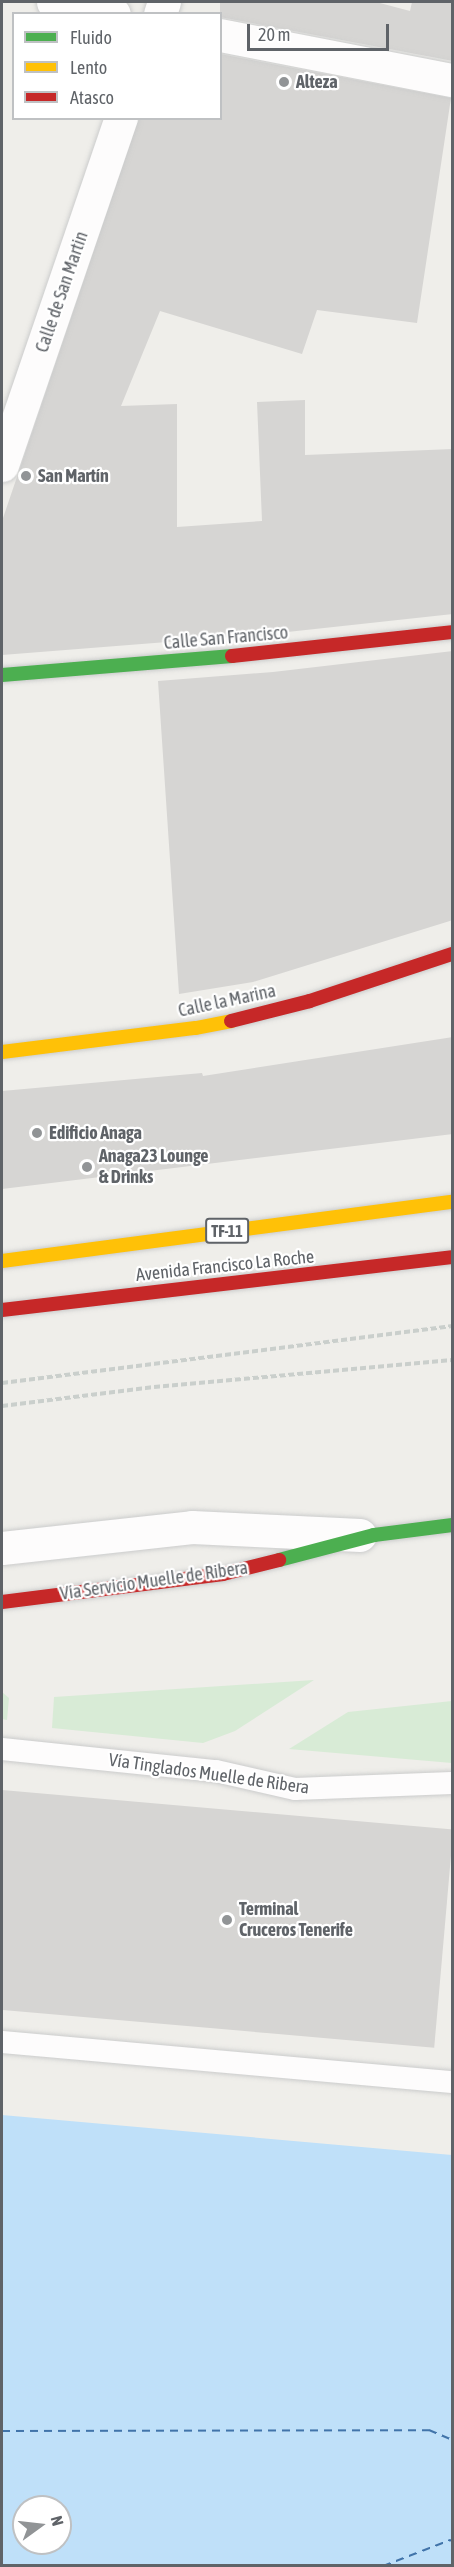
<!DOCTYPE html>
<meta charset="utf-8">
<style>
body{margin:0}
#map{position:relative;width:454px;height:2567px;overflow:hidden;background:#efeeea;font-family:"Asap Condensed",sans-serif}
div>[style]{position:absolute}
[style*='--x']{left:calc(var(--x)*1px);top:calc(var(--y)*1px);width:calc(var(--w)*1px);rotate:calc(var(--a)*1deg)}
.green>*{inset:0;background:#d8ebd6}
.water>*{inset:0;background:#bfe0f9}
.ferry>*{height:1.5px;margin-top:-0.75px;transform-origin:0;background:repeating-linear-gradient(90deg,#4174aa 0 8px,transparent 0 14px)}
.building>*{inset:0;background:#d6d5d3;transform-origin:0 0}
.path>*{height:4px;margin-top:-2px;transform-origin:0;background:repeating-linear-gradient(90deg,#cacfcc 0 6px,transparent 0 9px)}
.roads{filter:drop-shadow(0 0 2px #cbcccc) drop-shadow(0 0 2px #cbcccc)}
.lane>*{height:22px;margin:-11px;padding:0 11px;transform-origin:11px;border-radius:11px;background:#fdfcfc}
.street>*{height:33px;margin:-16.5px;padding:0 16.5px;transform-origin:16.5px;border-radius:16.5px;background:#fdfcfc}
.fast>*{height:14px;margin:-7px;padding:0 7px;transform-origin:7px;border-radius:7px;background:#4caf50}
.slow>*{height:14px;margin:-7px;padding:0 7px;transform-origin:7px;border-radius:7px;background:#ffc107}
.jam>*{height:14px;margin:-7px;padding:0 7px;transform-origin:7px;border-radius:7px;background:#c62828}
.dots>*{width:16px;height:16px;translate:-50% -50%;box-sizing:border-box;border:3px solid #fff;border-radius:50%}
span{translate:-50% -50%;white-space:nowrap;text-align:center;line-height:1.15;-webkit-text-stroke:4.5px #fff;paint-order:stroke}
.shield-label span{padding:2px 4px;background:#fff;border:2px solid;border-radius:4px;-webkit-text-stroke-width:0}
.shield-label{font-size:16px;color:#5f6368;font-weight:700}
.poi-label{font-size:18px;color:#5f6368;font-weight:700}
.left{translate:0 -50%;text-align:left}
.street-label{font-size:18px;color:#5f6368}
.frame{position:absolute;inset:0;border:3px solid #5f6368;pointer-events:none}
.legend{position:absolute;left:12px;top:12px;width:210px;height:108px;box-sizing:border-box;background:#fff;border:2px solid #bfc1c3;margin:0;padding:8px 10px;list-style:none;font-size:18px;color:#5f6368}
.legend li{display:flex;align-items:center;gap:12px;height:30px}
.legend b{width:30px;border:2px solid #bfc1c3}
.north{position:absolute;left:12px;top:2495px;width:60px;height:60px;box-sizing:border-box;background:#fff;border:2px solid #bfc1c3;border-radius:50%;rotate:75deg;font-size:16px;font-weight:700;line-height:24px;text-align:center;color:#5f6368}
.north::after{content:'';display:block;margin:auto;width:21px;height:27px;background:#919496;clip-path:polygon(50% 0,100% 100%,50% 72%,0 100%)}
.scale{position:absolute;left:247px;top:24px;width:142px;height:27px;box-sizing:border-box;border:3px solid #5f6368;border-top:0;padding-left:8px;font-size:18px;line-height:21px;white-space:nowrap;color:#5f6368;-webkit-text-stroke:4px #fff;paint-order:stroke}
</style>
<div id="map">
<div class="green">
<i style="clip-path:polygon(314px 1680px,235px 1731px,203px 1743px,52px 1728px,54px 1697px)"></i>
<i style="clip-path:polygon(2px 1692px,9px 1698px,7px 1720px,2px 1719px)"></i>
<i style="clip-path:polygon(452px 1701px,452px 1763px,289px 1749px,348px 1712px)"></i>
</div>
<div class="water">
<i style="clip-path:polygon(evenodd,2px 2115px,452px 2155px,452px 2565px,2px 2565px,2px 2115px,24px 2507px,60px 2507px,60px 2543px,24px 2543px,24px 2507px)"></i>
</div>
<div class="ferry">
<i style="--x:2;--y:2431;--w:427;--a:-0.1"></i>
<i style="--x:429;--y:2430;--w:25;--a:23"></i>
<i style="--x:383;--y:2566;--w:72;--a:-21.2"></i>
<i style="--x:450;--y:2540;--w:2;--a:27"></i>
</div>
<div class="building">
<i style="clip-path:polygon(220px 2px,376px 2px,410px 11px,412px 2px,453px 2px,453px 61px,220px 17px)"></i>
<i style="clip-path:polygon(220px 54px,451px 98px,417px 323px,317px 310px,302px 354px,160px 311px,121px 406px,177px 404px,177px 527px,262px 521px,257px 402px,305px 400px,305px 455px,453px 449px,453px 614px,269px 634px,2px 655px,2px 521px,139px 118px,220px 118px)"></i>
<i style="clip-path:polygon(453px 651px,453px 920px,253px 982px,179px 994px,158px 681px,273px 672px)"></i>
<i style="clip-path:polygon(453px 1037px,453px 1134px,2px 1189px,2px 1091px,202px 1073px,203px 1076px)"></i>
<i style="left:2px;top:1790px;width:453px;height:219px;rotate:5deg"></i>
</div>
<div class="path">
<i style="--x:2;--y:1383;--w:454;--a:-7.2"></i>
<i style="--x:2;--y:1406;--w:153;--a:-7.1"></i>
<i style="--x:154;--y:1387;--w:299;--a:-5.2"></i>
</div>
<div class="roads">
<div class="lane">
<i style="--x:2;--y:1749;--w:215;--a:5.9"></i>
<i style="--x:216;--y:1771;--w:81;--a:12.8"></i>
<i style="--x:295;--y:1789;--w:157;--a:-2.2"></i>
<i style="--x:2;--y:2042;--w:452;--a:5.1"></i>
</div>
<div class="street">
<i style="--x:53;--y:2;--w:62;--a:11.1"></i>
<i style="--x:160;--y:14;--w:13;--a:-72"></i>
<i style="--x:220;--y:35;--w:236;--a:11"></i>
<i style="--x:2;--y:465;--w:367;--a:-71.1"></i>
<i style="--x:2;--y:1548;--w:191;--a:-6.3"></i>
<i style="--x:192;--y:1527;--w:168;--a:2.7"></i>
</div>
<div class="fast">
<i style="--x:2;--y:675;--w:231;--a:-4.7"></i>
<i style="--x:279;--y:1560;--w:98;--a:-14.7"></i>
<i style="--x:374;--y:1535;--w:79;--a:-7.3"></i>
</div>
<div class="slow">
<i style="--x:2;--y:1052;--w:195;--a:-7.1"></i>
<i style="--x:196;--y:1028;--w:36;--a:-11"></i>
<i style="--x:2;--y:1261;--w:454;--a:-7.5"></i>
</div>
<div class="jam">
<i style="--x:232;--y:656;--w:221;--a:-6.2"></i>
<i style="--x:231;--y:1021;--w:81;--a:-14.2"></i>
<i style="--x:310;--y:1001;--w:150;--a:-18.3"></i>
<i style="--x:2;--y:1310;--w:453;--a:-6.7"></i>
<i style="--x:2;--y:1602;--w:223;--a:-7.2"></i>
<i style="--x:223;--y:1574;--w:58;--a:-14"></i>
</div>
</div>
<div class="dots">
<i style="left:284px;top:82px;background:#919496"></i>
<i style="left:26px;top:476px;background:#919496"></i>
<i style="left:37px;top:1133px;background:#919496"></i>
<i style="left:87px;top:1167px;background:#919496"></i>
<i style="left:227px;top:1920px;background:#919496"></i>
</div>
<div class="shield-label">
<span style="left:227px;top:1231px">TF-11</span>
</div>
<div class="poi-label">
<span class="left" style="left:296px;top:82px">Alteza</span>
<span class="left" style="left:38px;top:476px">San Martín</span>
<span class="left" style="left:49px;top:1133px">Edificio Anaga</span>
<span class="left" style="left:99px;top:1167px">Anaga23 Lounge<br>&amp; Drinks</span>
<span class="left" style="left:239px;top:1920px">Terminal<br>Cruceros Tenerife</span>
</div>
<div class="street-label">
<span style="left:62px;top:292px;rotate:-71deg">Calle de San Martin</span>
<span style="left:226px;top:638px;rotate:-5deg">Calle San Francisco</span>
<span style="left:227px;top:1001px;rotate:-12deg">Calle la Marina</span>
<span style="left:225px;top:1266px;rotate:-6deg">Avenida Francisco La Roche</span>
<span style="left:154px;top:1581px;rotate:-8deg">Vía Servicio Muelle de Ribera</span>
<span style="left:209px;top:1774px;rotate:8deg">Vía Tinglados Muelle de Ribera</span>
</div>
<div class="frame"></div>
<ul class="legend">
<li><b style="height:8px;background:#4caf50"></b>Fluido</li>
<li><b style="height:8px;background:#ffc107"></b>Lento</li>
<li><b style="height:8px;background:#c62828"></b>Atasco</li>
</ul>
<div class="north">N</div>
<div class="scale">20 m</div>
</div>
